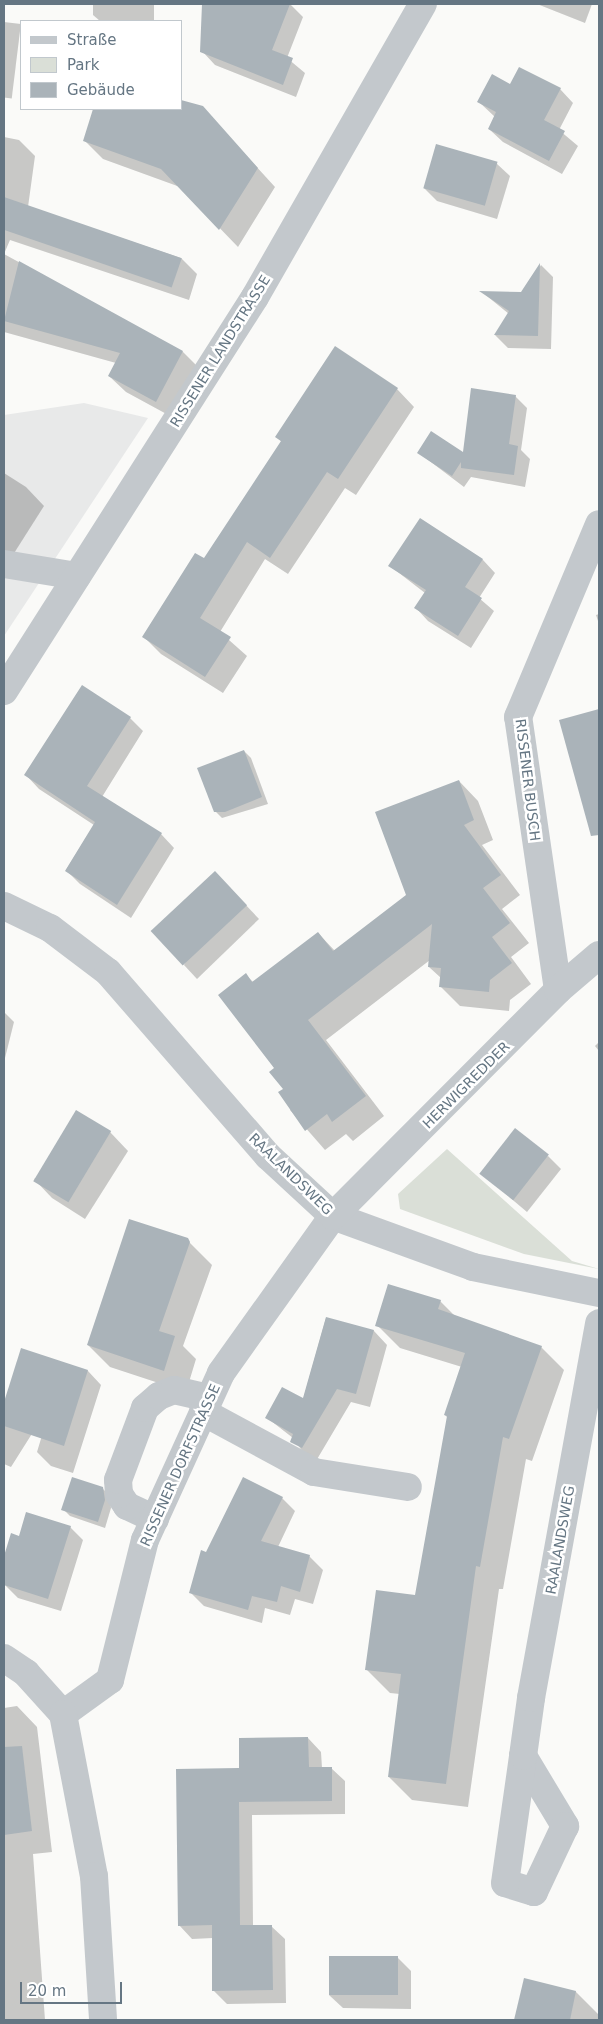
<!DOCTYPE html>
<meta charset="utf-8">
<style>
body{margin:0}
#map{position:relative;width:603px;height:2024px;overflow:hidden;background:#fafaf8;font-family:"DejaVu Sans",sans-serif}
div>[style]{position:absolute}
[style*='--x']{left:calc(var(--x)*1px);top:calc(var(--y)*1px);width:calc(var(--w)*1px);rotate:calc(var(--a)*1deg)}
.built>*{inset:0;background:#e8e9e9}
.green>*{inset:0;background:#dadfd7}
.shadow>*{inset:0;background:#0003;transform-origin:0 0}
.building>*{inset:0;background:#aab3b9;transform-origin:0 0}
.minor>*{height:28px;margin:-14px;padding:0 14px;transform-origin:14px;border-radius:14px;background:#c3c8cc}
span{translate:-50% -50%;white-space:nowrap;text-align:center;line-height:1.15;-webkit-text-stroke:5px #fff;paint-order:stroke}
.street-label{font-size:14px;color:#657683}
.frame{position:absolute;inset:0;border:5px solid #657683;pointer-events:none}
.legend{position:absolute;left:20px;top:20px;width:162px;height:90px;box-sizing:border-box;background:#fff;border:1px solid #c1c8cd;margin:0;padding:6px 9px;list-style:none;font-size:15px;color:#657683}
.legend li{display:flex;align-items:center;gap:10px;height:25px}
.legend b{width:25px;border:1px solid #c1c8cd}
.scale{position:absolute;left:20px;top:1982px;width:102px;height:22px;box-sizing:border-box;border:2px solid #657683;border-top:0;padding-left:6px;font-size:15px;line-height:18px;white-space:nowrap;color:#657683;-webkit-text-stroke:4px #fff;paint-order:stroke}
</style>
<div id="map">
<div class="built">
<i style="clip-path:polygon(84px 403px,148px 418px,4px 636px,4px 415px)"></i>
</div>
<div class="green">
<i style="clip-path:polygon(447px 1149px,572px 1261px,599px 1269px,524px 1254px,400px 1209px,398px 1194px)"></i>
</div>
<div class="shadow">
<i style="clip-path:polygon(93px 4px,154px 4px,154px 21px,100px 21px,93px 15px)"></i>
<i style="clip-path:polygon(203px 4px,290px 4px,303px 17px,287px 58px,305px 73px,296px 97px,215px 65px,202px 51px)"></i>
<i style="clip-path:polygon(537px 4px,592px 4px,585px 23px)"></i>
<i style="left:4px;top:22px;width:17px;height:75px;rotate:7deg"></i>
<i style="clip-path:polygon(511px 85px,560px 89px,573px 103px,559px 130px,578px 146px,562px 174px,503px 142px,489px 129px,495px 117px,479px 102px)"></i>
<i style="clip-path:polygon(203px 108px,275px 187px,238px 247px,180px 187px,103px 159px,85px 141px,95px 109px)"></i>
<i style="clip-path:polygon(4px 137px,19px 140px,35px 156px,28px 207px,181px 258px,197px 274px,189px 300px,10px 240px,4px 254px)"></i>
<i style="clip-path:polygon(496px 163px,510px 176px,497px 219px,437px 201px,424px 188px)"></i>
<i style="clip-path:polygon(4px 254px,183px 352px,199px 368px,172px 417px,126px 392px,109px 376px,116px 363px,4px 332px)"></i>
<i style="clip-path:polygon(541px 265px,553px 277px,551px 349px,508px 348px,495px 335px,509px 314px,482px 292px,522px 293px)"></i>
<i style="clip-path:polygon(335px 348px,397px 389px,414px 407px,356px 495px,345px 488px,288px 574px,265px 559px,220px 632px,247px 656px,223px 693px,161px 654px,144px 637px,204px 560px,282px 442px,276px 437px)"></i>
<i style="clip-path:polygon(515px 396px,527px 408px,521px 450px,530px 459px,525px 487px,471px 477px,464px 487px,419px 453px,464px 454px)"></i>
<i style="clip-path:polygon(4px 473px,26px 487px,44px 506px,4px 569px)"></i>
<i style="clip-path:polygon(420px 520px,483px 560px,495px 573px,479px 598px,494px 611px,471px 648px,428px 621px,416px 608px,425px 593px,390px 566px)"></i>
<i style="clip-path:polygon(599px 614px,599px 624px,596px 615px)"></i>
<i style="clip-path:polygon(599px 710px,599px 810px,595px 811px,560px 721px)"></i>
<i style="clip-path:polygon(130px 718px,143px 731px,102px 797px,161px 834px,174px 848px,131px 918px,80px 884px,66px 870px,94px 825px,39px 789px,26px 775px)"></i>
<i style="clip-path:polygon(244px 751px,251px 758px,268px 804px,222px 818px,215px 811px)"></i>
<i style="clip-path:polygon(459px 781px,478px 801px,493px 840px,482px 845px,520px 895px,502px 909px,529px 943px,511px 957px,531px 984px,510px 1000px,509px 1011px,460px 1006px,440px 986px,441px 978px,429px 967px,430px 960px,326px 1040px,384px 1116px,353px 1141px,346px 1134px,325px 1150px,290px 1110px,292px 1108px,275px 1069px,246px 975px,254px 983px,318px 933px,335px 951px,408px 895px)"></i>
<i style="clip-path:polygon(228px 886px,259px 919px,197px 979px,184px 965px)"></i>
<i style="clip-path:polygon(4px 1012px,14px 1022px,4px 1062px)"></i>
<i style="clip-path:polygon(599px 1042px,599px 1051px,595px 1046px)"></i>
<i style="clip-path:polygon(110px 1132px,128px 1151px,85px 1219px,52px 1198px,34px 1179px)"></i>
<i style="clip-path:polygon(548px 1156px,561px 1169px,527px 1212px,481px 1173px)"></i>
<i style="clip-path:polygon(187px 1240px,212px 1265px,183px 1346px,196px 1359px,186px 1392px,110px 1367px,88px 1345px)"></i>
<i style="clip-path:polygon(440px 1301px,455px 1316px,541px 1347px,564px 1370px,532px 1461px,526px 1459px,503px 1589px,499px 1589px,468px 1807px,412px 1800px,389px 1777px,400px 1694px,390px 1693px,367px 1670px,416px 1596px,448px 1418px,445px 1415px,462px 1367px,400px 1348px,377px 1325px)"></i>
<i style="clip-path:polygon(326px 1318px,374px 1331px,387px 1345px,370px 1407px,351px 1402px,316px 1461px,305px 1455px,293px 1438px,266px 1417px,303px 1400px)"></i>
<i style="clip-path:polygon(22px 1350px,88px 1371px,101px 1385px,73px 1473px,51px 1466px,37px 1452px,52px 1402px,11px 1467px,4px 1464px,4px 1406px)"></i>
<i style="clip-path:polygon(102px 1488px,109px 1495px,111px 1508px,105px 1528px,70px 1516px,63px 1509px)"></i>
<i style="clip-path:polygon(282px 1498px,295px 1511px,278px 1547px,309px 1556px,323px 1570px,313px 1604px,295px 1599px,290px 1615px,265px 1608px,262px 1623px,204px 1606px,191px 1593px,207px 1553px)"></i>
<i style="clip-path:polygon(70px 1527px,83px 1540px,61px 1611px,18px 1598px,5px 1585px,11px 1566px,4px 1560px,12px 1535px,20px 1537px)"></i>
<i style="clip-path:polygon(17px 1706px,37px 1727px,52px 1852px,33px 1854px,45px 2020px,4px 2020px,4px 1708px)"></i>
<i style="clip-path:polygon(308px 1738px,321px 1752px,322px 1768px,331px 1768px,345px 1781px,345px 1814px,252px 1815px,253px 1926px,271px 1926px,285px 1939px,286px 2003px,227px 2004px,213px 1990px,213px 1938px,192px 1939px,179px 1925px,240px 1769px)"></i>
<i style="clip-path:polygon(398px 1958px,411px 1971px,411px 2009px,343px 2008px,329px 1995px)"></i>
<i style="clip-path:polygon(525px 1980px,576px 1992px,599px 2015px,599px 2020px,515px 2020px)"></i>
</div>
<div class="building">
<i style="clip-path:polygon(202px 4px,290px 4px,272px 50px,293px 58px,283px 85px,200px 52px)"></i>
<i style="clip-path:polygon(519px 67px,561px 88px,544px 120px,565px 131px,549px 161px,488px 129px,496px 112px,477px 102px,492px 74px,510px 84px)"></i>
<i style="clip-path:polygon(181px 100px,203px 106px,258px 168px,219px 230px,161px 169px,83px 141px,93px 109px,181px 109px)"></i>
<i style="left:436px;top:144px;width:64px;height:46px;rotate:16deg"></i>
<i style="left:4px;top:197px;width:188px;height:31px;rotate:19deg"></i>
<i style="clip-path:polygon(19px 261px,183px 351px,156px 402px,108px 376px,120px 353px,4px 321px)"></i>
<i style="clip-path:polygon(540px 263px,538px 336px,494px 335px,509px 311px,479px 291px,521px 292px)"></i>
<i style="clip-path:polygon(335px 346px,398px 388px,338px 479px,327px 472px,270px 558px,247px 542px,200px 618px,231px 637px,205px 677px,142px 637px,195px 553px,204px 558px,281px 441px,275px 437px)"></i>
<i style="clip-path:polygon(471px 388px,516px 395px,509px 444px,518px 446px,514px 475px,461px 468px,461px 462px,452px 476px,417px 453px,431px 431px,463px 452px)"></i>
<i style="clip-path:polygon(420px 518px,483px 559px,465px 587px,482px 598px,458px 636px,414px 608px,426px 590px,388px 566px)"></i>
<i style="clip-path:polygon(82px 685px,131px 717px,87px 786px,162px 833px,117px 905px,65px 871px,95px 822px,24px 775px)"></i>
<i style="clip-path:polygon(599px 709px,599px 835px,591px 836px,559px 720px)"></i>
<i style="clip-path:polygon(244px 750px,262px 797px,225px 812px,214px 812px,197px 768px)"></i>
<i style="clip-path:polygon(459px 780px,474px 820px,464px 825px,501px 875px,483px 888px,510px 923px,492px 937px,512px 963px,490px 980px,489px 992px,439px 987px,441px 968px,428px 967px,432px 924px,308px 1020px,366px 1096px,332px 1122px,327px 1114px,305px 1131px,278px 1092px,283px 1089px,269px 1072px,274px 1068px,218px 995px,246px 973px,252px 982px,318px 932px,333px 951px,406px 895px,375px 812px)"></i>
<i style="left:215px;top:871px;width:47px;height:88px;rotate:47deg"></i>
<i style="left:76px;top:1110px;width:41px;height:83px;rotate:31deg"></i>
<i style="left:515px;top:1128px;width:43px;height:58px;rotate:38deg"></i>
<i style="clip-path:polygon(129px 1219px,188px 1238px,190px 1242px,159px 1331px,175px 1336px,164px 1371px,87px 1345px)"></i>
<i style="clip-path:polygon(388px 1284px,441px 1300px,438px 1309px,542px 1346px,509px 1439px,503px 1437px,480px 1567px,476px 1566px,446px 1784px,388px 1777px,401px 1674px,365px 1670px,376px 1590px,415px 1595px,447px 1416px,444px 1415px,465px 1353px,375px 1326px)"></i>
<i style="clip-path:polygon(326px 1317px,374px 1330px,356px 1394px,337px 1389px,302px 1448px,290px 1442px,293px 1434px,265px 1418px,282px 1387px,303px 1398px)"></i>
<i style="clip-path:polygon(21px 1348px,88px 1370px,64px 1446px,4px 1426px,4px 1402px)"></i>
<i style="clip-path:polygon(72px 1477px,103px 1487px,105px 1500px,98px 1522px,61px 1510px)"></i>
<i style="clip-path:polygon(243px 1477px,283px 1497px,261px 1541px,310px 1555px,300px 1592px,281px 1586px,277px 1602px,252px 1596px,248px 1610px,189px 1593px,201px 1550px,206px 1552px)"></i>
<i style="clip-path:polygon(26px 1512px,71px 1526px,48px 1599px,4px 1585px,4px 1556px,11px 1533px,19px 1536px)"></i>
<i style="clip-path:polygon(308px 1737px,309px 1767px,332px 1767px,332px 1801px,239px 1802px,240px 1925px,272px 1925px,273px 1990px,212px 1991px,212px 1925px,178px 1926px,176px 1769px,239px 1768px,239px 1738px)"></i>
<i style="clip-path:polygon(22px 1746px,32px 1831px,4px 1835px,4px 1747px)"></i>
<i style="left:329px;top:1956px;width:69px;height:39px"></i>
<i style="clip-path:polygon(524px 1978px,576px 1991px,570px 2020px,514px 2020px)"></i>
</div>
<div class="minor">
<i style="--x:4;--y:564;--w:74;--a:9.3"></i>
<i style="--x:4;--y:691;--w:467;--a:-57.5"></i>
<i style="--x:255;--y:297;--w:338;--a:-60.2"></i>
<i style="--x:4;--y:906;--w:51;--a:25.6"></i>
<i style="--x:50;--y:928;--w:73;--a:37.2"></i>
<i style="--x:108;--y:972;--w:244;--a:49"></i>
<i style="--x:268;--y:1156;--w:88;--a:42.7"></i>
<i style="--x:333;--y:1216;--w:149;--a:20"></i>
<i style="--x:473;--y:1267;--w:129;--a:11.7"></i>
<i style="--x:558;--y:990;--w:276;--a:-98.3"></i>
<i style="--x:518;--y:717;--w:209;--a:-67.2"></i>
<i style="--x:203;--y:1412;--w:126;--a:28.4"></i>
<i style="--x:314;--y:1472;--w:95;--a:9.1"></i>
<i style="--x:155;--y:1519;--w:31;--a:-155"></i>
<i style="--x:127;--y:1506;--w:14;--a:-124"></i>
<i style="--x:119;--y:1494;--w:14;--a:-94"></i>
<i style="--x:118;--y:1480;--w:77;--a:-69.4"></i>
<i style="--x:145;--y:1408;--w:18;--a:-41"></i>
<i style="--x:159;--y:1396;--w:16;--a:-22"></i>
<i style="--x:174;--y:1390;--w:36;--a:13"></i>
<i style="--x:4;--y:1658;--w:27;--a:34"></i>
<i style="--x:26;--y:1673;--w:55;--a:47.9"></i>
<i style="--x:63;--y:1714;--w:58;--a:-35.9"></i>
<i style="--x:110;--y:1680;--w:144;--a:-76"></i>
<i style="--x:145;--y:1540;--w:183;--a:-65.5"></i>
<i style="--x:221;--y:1373;--w:193;--a:-54.5"></i>
<i style="--x:333;--y:1216;--w:319;--a:-45.1"></i>
<i style="--x:558;--y:990;--w:54;--a:-40.5"></i>
<i style="--x:63;--y:1714;--w:165;--a:79.2"></i>
<i style="--x:94;--y:1876;--w:144;--a:86.4"></i>
<i style="--x:523;--y:1756;--w:82;--a:59"></i>
<i style="--x:565;--y:1826;--w:73;--a:115.2"></i>
<i style="--x:534;--y:1892;--w:30;--a:-163"></i>
<i style="--x:505;--y:1883;--w:128;--a:-81.9"></i>
<i style="--x:523;--y:1756;--w:59;--a:-82.1"></i>
<i style="--x:531;--y:1698;--w:381;--a:-79.7"></i>
</div>
<div class="street-label">
<span style="left:220px;top:351px;rotate:-58deg">RISSENER LANDSTRASSE</span>
<span style="left:528px;top:780px;rotate:83deg">RISSENER BUSCH</span>
<span style="left:466px;top:1085px;rotate:-45deg">HERWIGREDDER</span>
<span style="left:291px;top:1174px;rotate:44deg">RAALANDSWEG</span>
<span style="left:180px;top:1465px;rotate:-66deg">RISSENER DORFSTRASSE</span>
<span style="left:560px;top:1540px;rotate:-80deg">RAALANDSWEG</span>
</div>
<div class="frame"></div>
<ul class="legend">
<li><b style="height:6px;background:#c3c8cc"></b>Straße</li>
<li><b style="height:14px;background:#dadfd7"></b>Park</li>
<li><b style="height:14px;background:#aab3b9"></b>Gebäude</li>
</ul>
<div class="scale">20 m</div>
</div>
